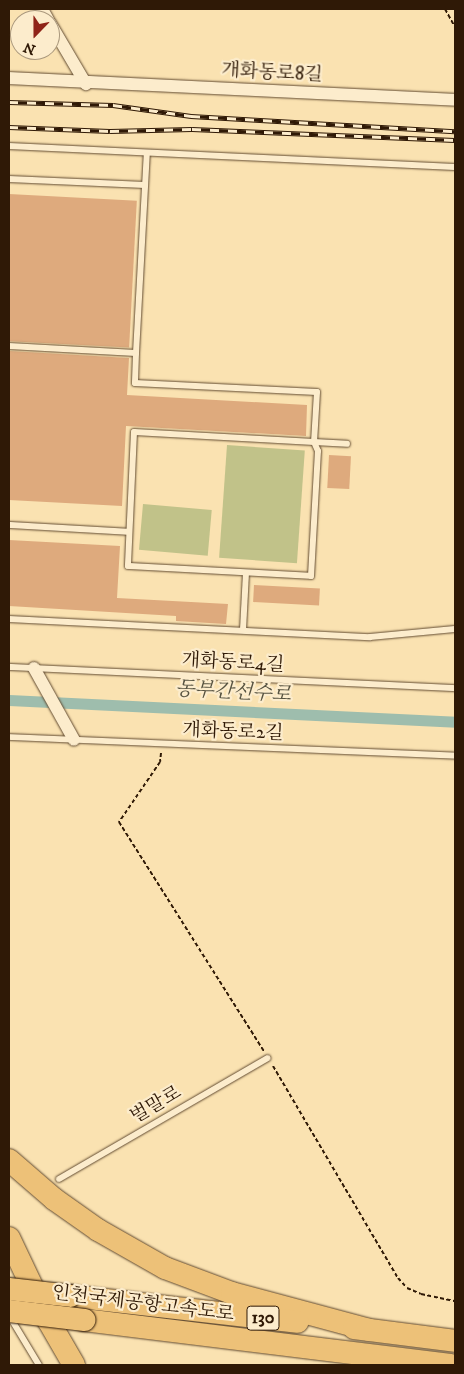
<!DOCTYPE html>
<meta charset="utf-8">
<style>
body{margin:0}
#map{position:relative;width:464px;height:1374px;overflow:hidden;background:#fae2b1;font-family:"IM FELL DW Pica","Noto Serif KR",serif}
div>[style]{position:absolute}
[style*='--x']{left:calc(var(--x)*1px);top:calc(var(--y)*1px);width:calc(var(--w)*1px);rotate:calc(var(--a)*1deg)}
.green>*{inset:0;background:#c1c289;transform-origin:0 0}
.canal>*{height:11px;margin:-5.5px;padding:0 5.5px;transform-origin:5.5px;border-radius:5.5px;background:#9ebdad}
.building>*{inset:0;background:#deaa7d;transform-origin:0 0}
.path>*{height:2px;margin-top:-1px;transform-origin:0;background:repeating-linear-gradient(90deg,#2f1906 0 4px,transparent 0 6.5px)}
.roads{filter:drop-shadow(0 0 1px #624b31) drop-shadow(0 0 1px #624b31)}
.service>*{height:6px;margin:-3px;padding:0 3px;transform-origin:3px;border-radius:3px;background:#fceccc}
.minor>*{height:12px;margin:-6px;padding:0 6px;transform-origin:6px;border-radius:6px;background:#fceccc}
.motorway>*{height:22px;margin:-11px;padding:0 11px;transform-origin:11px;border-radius:11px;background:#edc178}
.rail>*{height:5px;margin-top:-2.5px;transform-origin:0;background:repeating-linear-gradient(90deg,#fceccc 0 9px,#2f1906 0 18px);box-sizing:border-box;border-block:1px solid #2f1906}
.bridges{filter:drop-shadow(0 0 1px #2f1906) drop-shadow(0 0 1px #2f1906)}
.motorway-bridge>*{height:22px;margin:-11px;padding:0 11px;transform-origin:11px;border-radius:11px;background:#edc178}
span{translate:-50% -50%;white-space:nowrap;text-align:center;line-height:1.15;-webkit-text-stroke:4.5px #fceccc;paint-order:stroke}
.shield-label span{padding:1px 4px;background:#fceccc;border:1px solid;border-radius:4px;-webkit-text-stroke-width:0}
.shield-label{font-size:18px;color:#2f1906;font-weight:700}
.street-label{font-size:19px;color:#2f1906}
.water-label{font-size:20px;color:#565240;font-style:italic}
.frame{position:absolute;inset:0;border:10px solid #2f1906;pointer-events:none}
.north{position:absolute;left:10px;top:10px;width:50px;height:50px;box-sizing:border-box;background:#fceccc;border:1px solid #aa987d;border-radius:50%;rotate:202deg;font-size:14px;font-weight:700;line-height:20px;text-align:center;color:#2f1906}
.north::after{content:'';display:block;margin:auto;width:18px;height:22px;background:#8f2418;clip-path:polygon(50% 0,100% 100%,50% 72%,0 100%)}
</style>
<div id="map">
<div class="green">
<i style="left:227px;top:445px;width:78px;height:113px;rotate:4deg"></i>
<i style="left:143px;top:504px;width:69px;height:46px;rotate:5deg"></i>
</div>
<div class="canal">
<i style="--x:9;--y:700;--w:447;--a:2.8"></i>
</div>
<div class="building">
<i style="left:9px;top:194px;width:128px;height:147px;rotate:3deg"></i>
<i style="clip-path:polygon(9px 351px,129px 358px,127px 395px,307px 405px,306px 436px,126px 426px,122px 506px,9px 500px)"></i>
<i style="left:329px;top:455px;width:22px;height:33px;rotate:3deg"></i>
<i style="clip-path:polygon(9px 540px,120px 546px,117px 598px,228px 604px,226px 624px,176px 621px,176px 616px,9px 606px)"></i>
<i style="left:254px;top:585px;width:66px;height:17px;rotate:3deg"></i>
</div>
<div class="path">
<i style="--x:445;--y:9;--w:21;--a:61"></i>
<i style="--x:161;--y:753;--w:9;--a:96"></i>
<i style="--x:160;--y:762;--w:73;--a:124.3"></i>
<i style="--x:119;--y:822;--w:271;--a:57.7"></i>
<i style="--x:273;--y:1066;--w:246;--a:59.5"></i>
<i style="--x:398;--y:1278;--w:13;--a:48"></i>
<i style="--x:407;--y:1288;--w:15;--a:23"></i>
<i style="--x:421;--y:1294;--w:35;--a:12"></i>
</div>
<div class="roads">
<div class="service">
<i style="--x:9;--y:146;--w:446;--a:2.7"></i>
<i style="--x:9;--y:179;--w:136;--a:2.5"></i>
<i style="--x:9;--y:346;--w:127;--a:3.2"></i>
<i style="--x:136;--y:353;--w:30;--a:92"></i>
<i style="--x:135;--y:383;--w:182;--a:2.8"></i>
<i style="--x:317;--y:392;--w:50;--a:93.4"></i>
<i style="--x:314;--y:442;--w:180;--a:-176.8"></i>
<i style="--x:134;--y:432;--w:134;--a:92.6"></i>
<i style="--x:128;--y:566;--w:183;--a:3.1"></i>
<i style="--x:311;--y:576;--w:125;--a:-86.8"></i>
<i style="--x:318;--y:451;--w:10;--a:-114"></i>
<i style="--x:314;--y:442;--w:33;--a:3"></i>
<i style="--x:136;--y:353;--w:200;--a:-86.9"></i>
<i style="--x:9;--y:525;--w:120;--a:3.3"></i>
<i style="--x:9;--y:619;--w:361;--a:2.9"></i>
<i style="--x:370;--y:637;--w:85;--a:-5.4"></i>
<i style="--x:243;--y:630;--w:57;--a:-87"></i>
<i style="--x:9;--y:667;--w:446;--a:2.7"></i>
<i style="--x:9;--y:737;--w:446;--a:2.4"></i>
<i style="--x:59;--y:1179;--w:241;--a:-30.1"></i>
<i style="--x:10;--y:1317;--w:56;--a:58.9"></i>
</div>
<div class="minor">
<i style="--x:42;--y:9;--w:13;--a:61"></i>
<i style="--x:50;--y:23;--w:71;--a:59.5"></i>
<i style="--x:9;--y:78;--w:447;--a:2.8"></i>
<i style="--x:34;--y:668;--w:82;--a:60.9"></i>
</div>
<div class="motorway">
<i style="--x:9;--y:1160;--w:60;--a:40.9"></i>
<i style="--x:54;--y:1199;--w:54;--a:35.2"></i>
<i style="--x:98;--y:1230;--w:77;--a:29.6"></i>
<i style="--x:165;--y:1268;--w:72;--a:20.5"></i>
<i style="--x:232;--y:1293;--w:142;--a:15.1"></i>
<i style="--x:9;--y:1238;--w:91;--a:64.6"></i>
<i style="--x:48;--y:1320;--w:52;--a:60"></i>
<i style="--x:71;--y:1296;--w:228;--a:6.5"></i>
<i style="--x:84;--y:1320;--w:369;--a:7"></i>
<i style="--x:354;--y:1328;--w:102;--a:7.3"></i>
</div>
</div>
<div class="rail">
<i style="--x:9;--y:102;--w:104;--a:1.7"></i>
<i style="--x:113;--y:105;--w:79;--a:8"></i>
<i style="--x:191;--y:116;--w:264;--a:3.3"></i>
<i style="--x:9;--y:127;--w:101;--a:2.3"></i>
<i style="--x:110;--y:131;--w:82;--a:-1.4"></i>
<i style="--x:192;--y:129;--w:263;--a:2.4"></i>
</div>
<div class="bridges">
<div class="motorway-bridge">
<i style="--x:9;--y:1289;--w:62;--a:6.4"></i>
<i style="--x:9;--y:1311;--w:76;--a:6.8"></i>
</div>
</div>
<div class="shield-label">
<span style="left:263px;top:1318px">130</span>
</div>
<div class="street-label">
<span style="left:272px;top:73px;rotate:3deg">개화동로8길</span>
<span style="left:233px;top:663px;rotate:3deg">개화동로4길</span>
<span style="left:233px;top:732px;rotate:2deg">개화동로2길</span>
<span style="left:156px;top:1105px;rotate:-30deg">벌말로</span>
<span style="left:143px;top:1304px;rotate:7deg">인천국제공항고속도로</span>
</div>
<div class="water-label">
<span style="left:233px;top:692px;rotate:3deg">동부간선수로</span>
</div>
<div class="frame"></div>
<div class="north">N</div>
</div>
